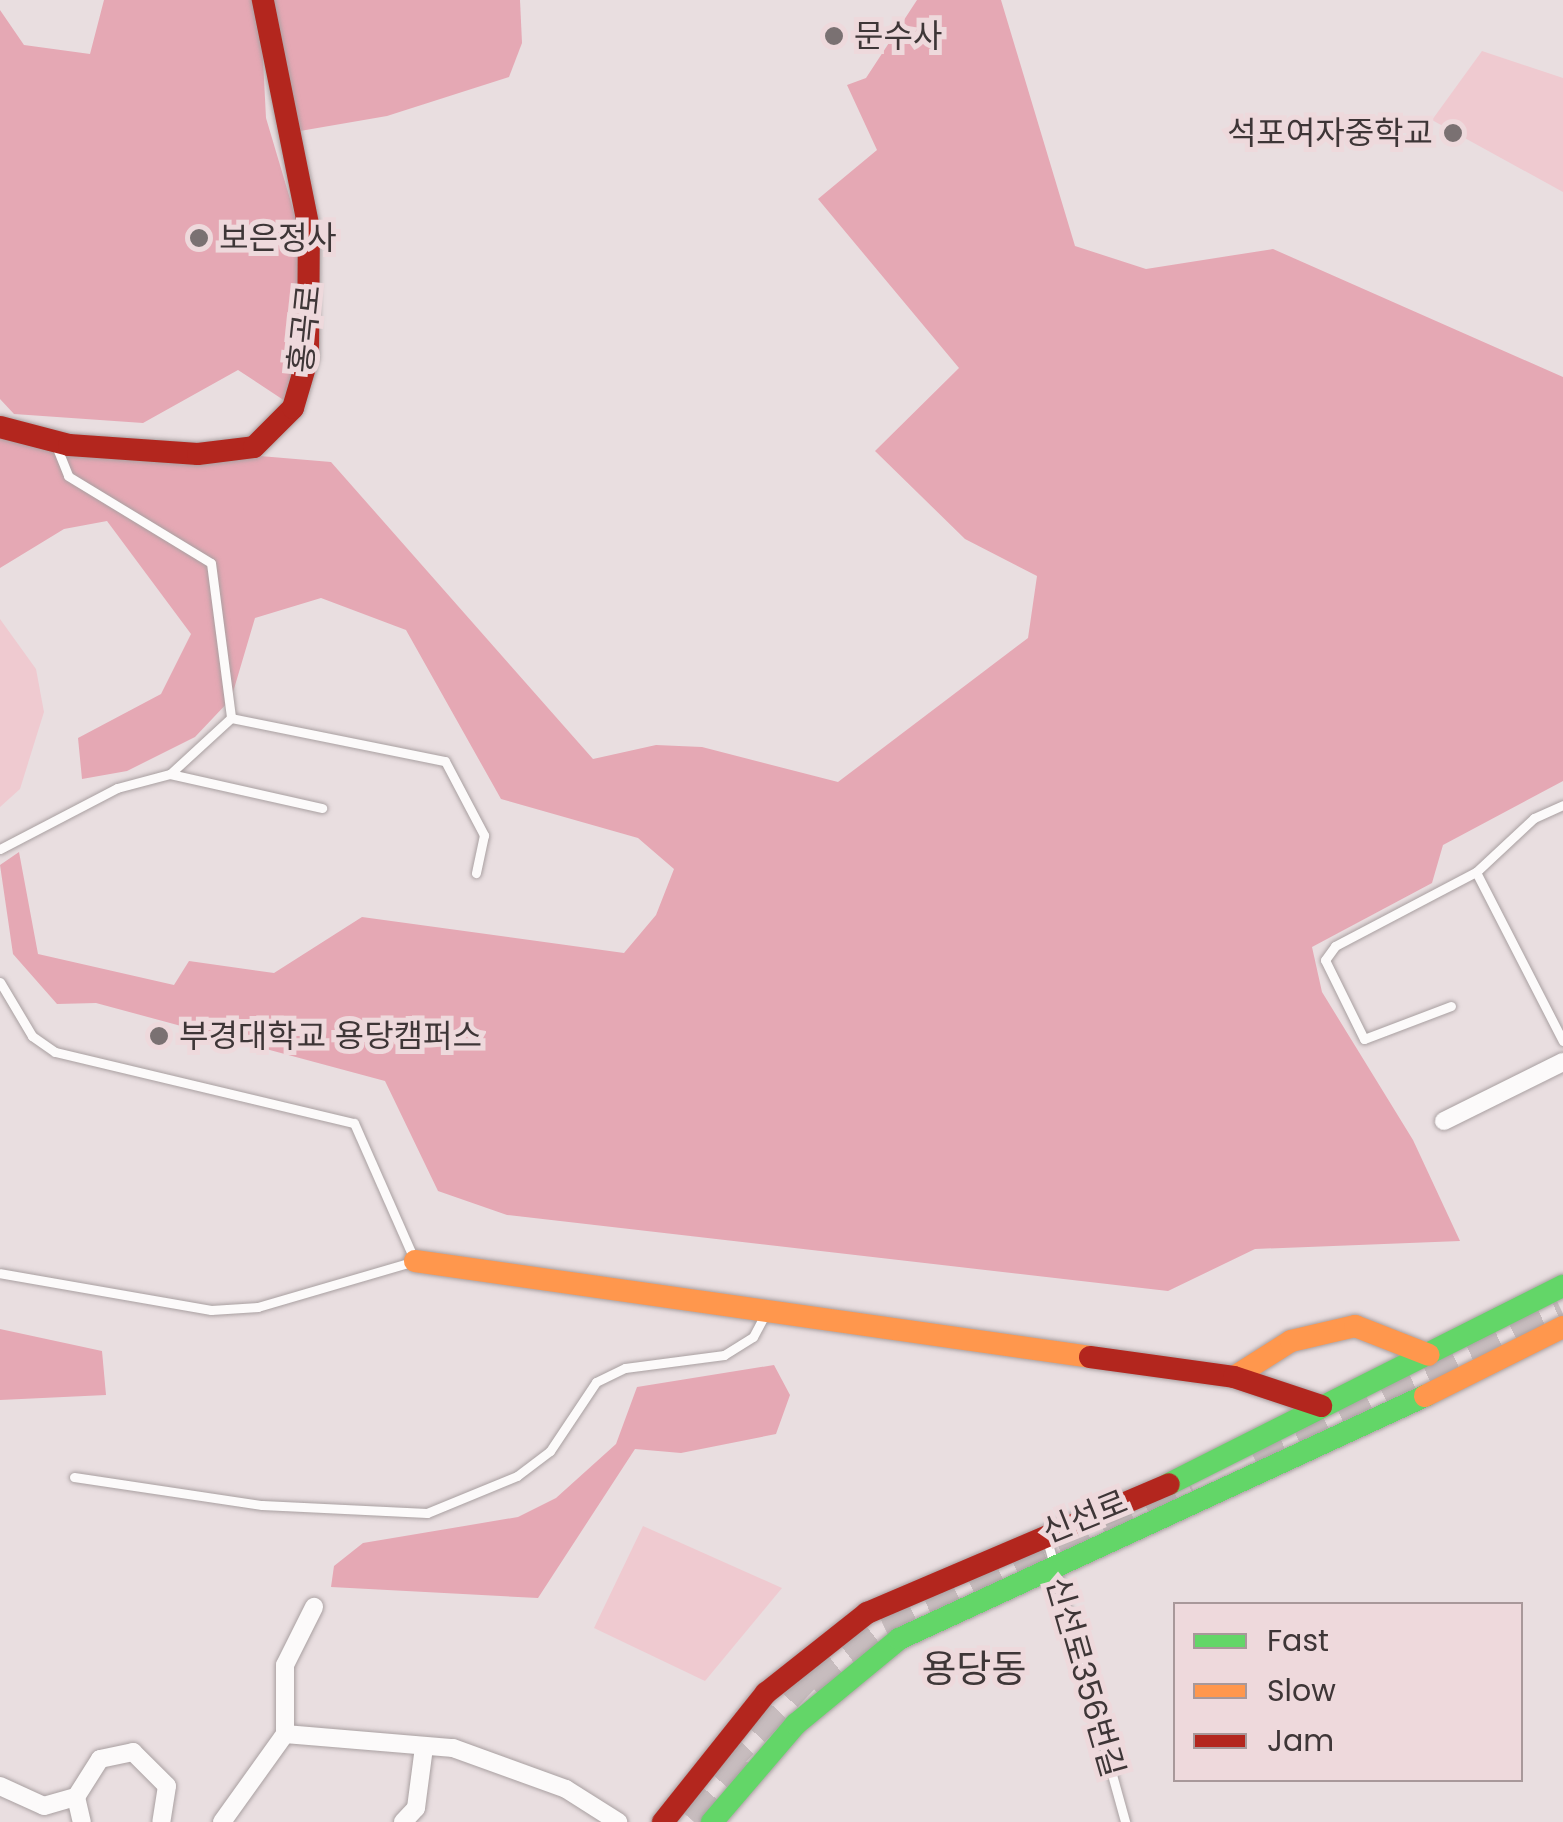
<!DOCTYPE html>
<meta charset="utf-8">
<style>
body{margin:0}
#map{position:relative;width:1563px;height:1822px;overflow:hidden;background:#e9dee0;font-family:Poppins,"Noto Sans KR",sans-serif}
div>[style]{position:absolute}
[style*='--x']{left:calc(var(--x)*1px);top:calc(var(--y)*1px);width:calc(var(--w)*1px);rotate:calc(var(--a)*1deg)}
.green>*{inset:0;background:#efcad0}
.forest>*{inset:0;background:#e5a8b4}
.highway-tunnel>*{height:32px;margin-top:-16px;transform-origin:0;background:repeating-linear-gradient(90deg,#c7bcbe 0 32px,transparent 0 48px)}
.roads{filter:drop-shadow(0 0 2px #a9a0a1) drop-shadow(0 0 2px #a9a0a1)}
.lane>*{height:9px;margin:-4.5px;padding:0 4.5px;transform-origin:4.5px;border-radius:4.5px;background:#fcfafa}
.street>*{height:18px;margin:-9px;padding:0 9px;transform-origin:9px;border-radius:9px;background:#fcfafa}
.fast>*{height:22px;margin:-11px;padding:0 11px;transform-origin:11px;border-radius:11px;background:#63d668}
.slow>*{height:22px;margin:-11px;padding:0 11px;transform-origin:11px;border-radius:11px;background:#ff974d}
.jam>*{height:22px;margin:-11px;padding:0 11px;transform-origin:11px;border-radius:11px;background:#b3261e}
.dots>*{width:28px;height:28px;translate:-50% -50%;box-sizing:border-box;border:5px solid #eed9dc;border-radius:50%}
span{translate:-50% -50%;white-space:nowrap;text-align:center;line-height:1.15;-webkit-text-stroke:10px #eed9dc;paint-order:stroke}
.poi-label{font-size:32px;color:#3e3637}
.left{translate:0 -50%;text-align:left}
.right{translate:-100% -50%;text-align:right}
.street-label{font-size:32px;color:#3e3637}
.quarter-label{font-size:38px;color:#3e3637}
.legend{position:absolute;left:1173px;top:1602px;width:350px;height:180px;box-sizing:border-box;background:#eed9dc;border:2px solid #a8989a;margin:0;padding:12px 18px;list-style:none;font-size:30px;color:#3e3637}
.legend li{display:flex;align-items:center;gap:20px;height:50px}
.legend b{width:50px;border:2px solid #a8989a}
</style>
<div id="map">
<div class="green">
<i style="clip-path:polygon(1482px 51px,1563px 78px,1563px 192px,1432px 120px)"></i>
<i style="clip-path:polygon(0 619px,36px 669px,44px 712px,20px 789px,0 807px)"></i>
<i style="clip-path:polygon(643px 1526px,782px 1588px,705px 1681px,594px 1628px)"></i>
</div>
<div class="forest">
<i style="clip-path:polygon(104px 0,260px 0,266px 118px,299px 229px,302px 329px,285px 401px,238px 370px,143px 423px,14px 414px,0 399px,0 10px,24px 45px,90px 54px)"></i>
<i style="clip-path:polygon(274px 0,520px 0,522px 43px,509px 77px,387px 116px,300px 131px)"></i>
<i style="clip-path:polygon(917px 0,1001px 0,1075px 246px,1146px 269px,1273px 249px,1563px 377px,1563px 781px,1443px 845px,1432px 883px,1312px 947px,1322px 992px,1413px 1140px,1460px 1241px,1255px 1249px,1168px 1291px,507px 1215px,438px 1191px,385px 1081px,96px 1003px,57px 1004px,13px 954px,0 865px,19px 852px,38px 954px,174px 985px,189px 961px,274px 973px,362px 917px,624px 953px,656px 915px,674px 869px,638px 838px,501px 799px,406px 630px,321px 598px,255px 618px,231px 699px,195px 737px,127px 771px,82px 779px,78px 738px,161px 694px,191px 634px,107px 521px,64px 529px,0 568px,0 434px,331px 462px,593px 759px,656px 745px,702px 747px,838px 782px,1028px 638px,1037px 576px,965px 539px,875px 451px,959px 368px,818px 199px,877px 150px,847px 85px,866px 78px)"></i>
<i style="clip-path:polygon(0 1329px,102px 1351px,106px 1395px,0 1400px)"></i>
<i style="clip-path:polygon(774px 1365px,790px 1395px,776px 1434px,681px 1453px,635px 1449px,538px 1598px,331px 1587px,334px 1566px,363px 1543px,518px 1517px,556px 1498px,616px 1444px,637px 1387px)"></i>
</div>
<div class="highway-tunnel">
<i style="--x:1254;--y:1458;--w:341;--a:-25"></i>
<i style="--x:813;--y:1688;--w:93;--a:-38"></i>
<i style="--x:886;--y:1631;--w:338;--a:-25.2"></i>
<i style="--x:720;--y:1766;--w:146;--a:-46.7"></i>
<i style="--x:694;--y:1822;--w:86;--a:-49.3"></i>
</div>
<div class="roads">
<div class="lane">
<i style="--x:55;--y:443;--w:35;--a:68"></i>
<i style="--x:68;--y:476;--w:167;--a:31.3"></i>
<i style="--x:211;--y:563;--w:156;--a:82.6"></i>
<i style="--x:170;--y:774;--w:83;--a:-42.6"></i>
<i style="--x:231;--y:718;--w:218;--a:11.4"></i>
<i style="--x:445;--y:761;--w:84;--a:62.2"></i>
<i style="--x:484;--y:835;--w:39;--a:102"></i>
<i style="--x:1563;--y:805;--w:32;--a:156"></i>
<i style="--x:1534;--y:818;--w:79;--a:137"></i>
<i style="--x:1476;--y:872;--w:190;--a:62.8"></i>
<i style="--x:0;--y:849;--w:132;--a:-27.5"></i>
<i style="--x:117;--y:788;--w:55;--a:-14.8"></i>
<i style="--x:170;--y:774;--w:156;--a:12.6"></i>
<i style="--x:0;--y:982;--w:63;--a:59.3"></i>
<i style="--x:32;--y:1036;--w:28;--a:35"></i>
<i style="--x:55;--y:1052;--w:307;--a:13.4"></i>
<i style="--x:354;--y:1123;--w:151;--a:66.2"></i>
<i style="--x:415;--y:1261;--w:164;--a:163.7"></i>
<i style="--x:258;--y:1307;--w:47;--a:176.3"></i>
<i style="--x:211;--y:1310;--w:214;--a:-170.1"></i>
<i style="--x:1451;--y:1006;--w:93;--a:159.2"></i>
<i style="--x:1364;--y:1039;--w:88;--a:-116.3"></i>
<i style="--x:1325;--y:960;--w:17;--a:-54"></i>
<i style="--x:1335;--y:946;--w:159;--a:-27.7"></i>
<i style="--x:74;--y:1477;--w:190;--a:8.5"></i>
<i style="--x:262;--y:1505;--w:165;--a:2.8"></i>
<i style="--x:427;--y:1513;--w:97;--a:-22.3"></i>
<i style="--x:517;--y:1476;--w:41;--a:-37.1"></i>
<i style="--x:550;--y:1451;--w:83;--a:-56.3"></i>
<i style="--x:596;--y:1382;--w:32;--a:-26"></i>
<i style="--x:625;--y:1368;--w:100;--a:-7.5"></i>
<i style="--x:724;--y:1355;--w:34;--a:-32"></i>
<i style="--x:753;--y:1337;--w:27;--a:-62"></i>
<i style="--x:1047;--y:1540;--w:293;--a:74.5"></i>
</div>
<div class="street">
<i style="--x:1444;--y:1121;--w:133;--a:-26.4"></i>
<i style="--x:285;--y:1734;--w:169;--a:4.8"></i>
<i style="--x:453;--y:1748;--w:120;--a:19.9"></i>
<i style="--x:566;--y:1789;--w:62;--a:32.4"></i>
<i style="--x:285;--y:1734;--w:69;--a:-90"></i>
<i style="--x:285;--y:1665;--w:65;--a:-63.4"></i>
<i style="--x:0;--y:1786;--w:48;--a:24.4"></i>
<i style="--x:44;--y:1806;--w:33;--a:-16"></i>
<i style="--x:76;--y:1797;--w:45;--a:-57.7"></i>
<i style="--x:100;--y:1759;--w:34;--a:-12"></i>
<i style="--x:133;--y:1752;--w:48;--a:45"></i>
<i style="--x:167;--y:1786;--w:36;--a:99"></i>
<i style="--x:76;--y:1797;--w:26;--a:77"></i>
<i style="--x:222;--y:1822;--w:108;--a:-54.4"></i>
<i style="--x:403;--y:1822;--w:19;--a:-47"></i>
<i style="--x:416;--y:1808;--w:62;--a:-82.5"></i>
</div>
<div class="fast">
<i style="--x:1169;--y:1484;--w:441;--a:-26.7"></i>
<i style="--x:712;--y:1822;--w:129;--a:-49.4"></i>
<i style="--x:796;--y:1724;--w:134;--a:-39.5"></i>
<i style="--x:899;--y:1639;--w:579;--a:-24.8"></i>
</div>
<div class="slow">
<i style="--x:415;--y:1261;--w:682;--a:8.09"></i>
<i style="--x:1234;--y:1377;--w:67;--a:-32.3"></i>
<i style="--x:1291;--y:1341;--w:66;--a:-13.2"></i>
<i style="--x:1355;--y:1326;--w:79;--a:21.4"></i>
<i style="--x:1425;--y:1396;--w:154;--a:-26.6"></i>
</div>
<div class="jam">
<i style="--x:0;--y:427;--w:71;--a:14.6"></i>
<i style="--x:69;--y:445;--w:129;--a:4"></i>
<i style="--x:198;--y:454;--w:56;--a:-7.1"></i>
<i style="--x:254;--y:447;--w:55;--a:-45"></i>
<i style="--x:293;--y:408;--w:53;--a:-73.6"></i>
<i style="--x:308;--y:357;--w:128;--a:-89.6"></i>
<i style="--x:309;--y:229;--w:234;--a:-101.4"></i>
<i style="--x:1090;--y:1357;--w:145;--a:7.9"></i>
<i style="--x:1234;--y:1377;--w:92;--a:18.4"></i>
<i style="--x:663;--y:1822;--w:165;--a:-51.4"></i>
<i style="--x:766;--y:1693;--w:129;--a:-38.4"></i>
<i style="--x:867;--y:1613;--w:328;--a:-23.1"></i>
</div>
</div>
<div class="dots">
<i style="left:834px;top:36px;background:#7a7172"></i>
<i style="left:1453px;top:133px;background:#7a7172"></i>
<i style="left:199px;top:238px;background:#7a7172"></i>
<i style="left:159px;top:1036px;background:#7a7172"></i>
</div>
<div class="poi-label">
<span class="left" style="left:854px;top:36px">문수사</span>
<span class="right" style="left:1433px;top:133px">석포여자중학교</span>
<span class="left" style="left:219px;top:238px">보은정사</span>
<span class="left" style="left:179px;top:1036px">부경대학교 용당캠퍼스</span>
</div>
<div class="street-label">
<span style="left:305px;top:329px;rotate:-84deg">홍곡로</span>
<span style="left:1085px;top:1517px;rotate:-22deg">신선로</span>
<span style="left:1085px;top:1677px;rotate:74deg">신선로356번길</span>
</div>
<div class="quarter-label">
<span style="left:974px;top:1669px">용당동</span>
</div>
<ul class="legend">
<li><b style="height:12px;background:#63d668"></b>Fast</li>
<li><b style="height:12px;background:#ff974d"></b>Slow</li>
<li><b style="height:12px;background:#b3261e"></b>Jam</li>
</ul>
</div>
